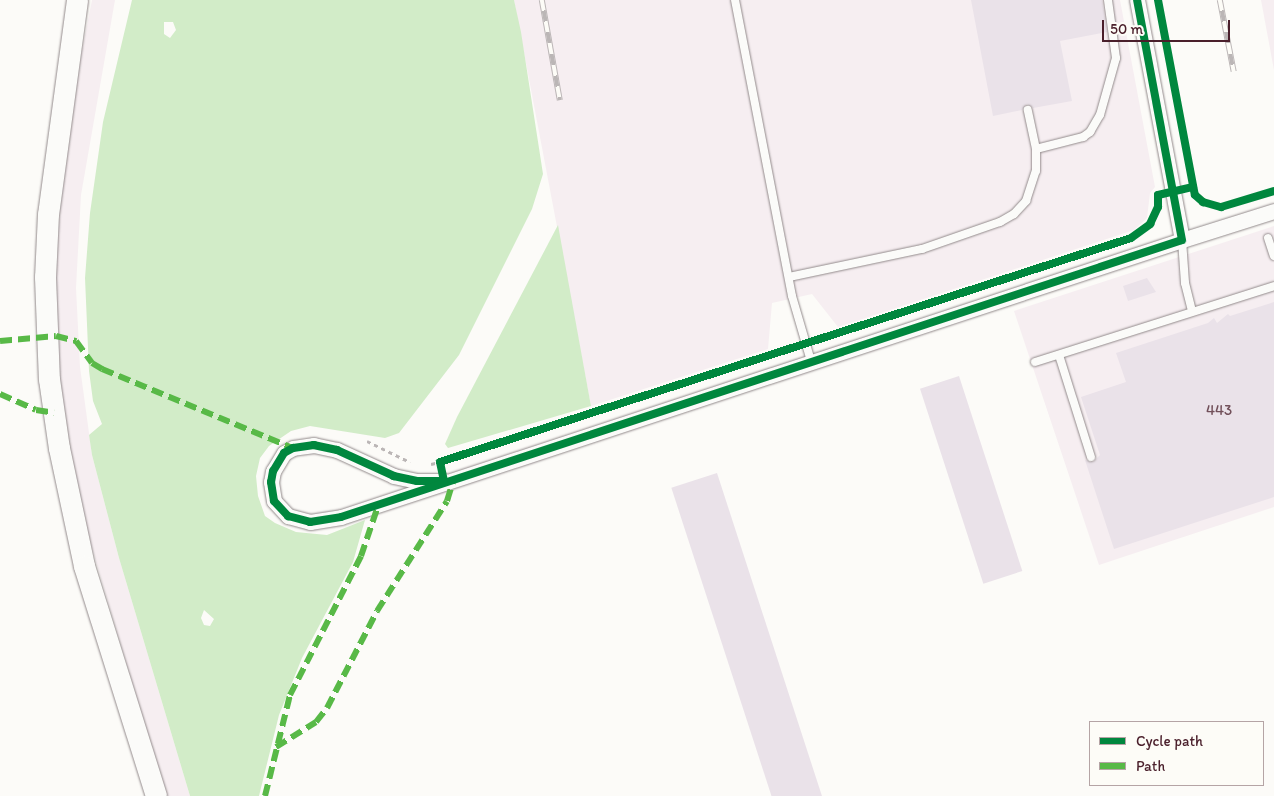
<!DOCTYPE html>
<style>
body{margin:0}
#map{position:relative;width:1274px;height:796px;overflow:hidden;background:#fcfbf8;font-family:Itim,sans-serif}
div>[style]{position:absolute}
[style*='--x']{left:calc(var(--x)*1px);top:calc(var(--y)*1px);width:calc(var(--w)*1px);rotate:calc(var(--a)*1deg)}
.built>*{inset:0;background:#f6eef1}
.green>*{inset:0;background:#d2ecc8}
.building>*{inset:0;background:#eae2e9;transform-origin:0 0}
.path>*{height:3px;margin-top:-1.5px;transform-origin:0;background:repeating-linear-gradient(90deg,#bbb6b6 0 4px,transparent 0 8px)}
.roads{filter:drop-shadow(0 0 1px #928a8b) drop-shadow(0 0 1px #928a8b)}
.lane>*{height:8px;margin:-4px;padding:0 4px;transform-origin:4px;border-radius:4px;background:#fbfbf9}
.street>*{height:15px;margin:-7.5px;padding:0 7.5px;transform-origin:7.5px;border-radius:7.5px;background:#fbfbf9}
.secondary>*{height:21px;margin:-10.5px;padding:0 10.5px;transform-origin:10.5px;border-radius:10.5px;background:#fbfbf9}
.rail>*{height:5.5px;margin-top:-2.75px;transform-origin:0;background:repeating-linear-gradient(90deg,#fdfcf7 0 11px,#bbb6b6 0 22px);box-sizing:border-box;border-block:1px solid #bbb6b6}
.quiet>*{height:6px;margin-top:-3px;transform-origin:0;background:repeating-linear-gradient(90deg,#58b947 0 12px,transparent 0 18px)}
.cycleway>*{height:8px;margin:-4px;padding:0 4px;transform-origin:4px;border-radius:4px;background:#00873e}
span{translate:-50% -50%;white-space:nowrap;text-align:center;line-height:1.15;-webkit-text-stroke:4px #fdfcf7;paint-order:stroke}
.number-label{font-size:15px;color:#72505a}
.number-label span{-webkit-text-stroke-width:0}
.legend{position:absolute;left:1089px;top:721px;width:175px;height:65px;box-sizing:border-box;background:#fdfcf7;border:1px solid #b5a4a5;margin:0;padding:6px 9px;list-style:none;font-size:15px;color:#4a1f2b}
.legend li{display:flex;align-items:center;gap:10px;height:25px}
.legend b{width:25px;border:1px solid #b5a4a5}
.scale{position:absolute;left:1102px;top:20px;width:128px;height:22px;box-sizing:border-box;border:2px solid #4a1f2b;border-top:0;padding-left:6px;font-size:15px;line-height:18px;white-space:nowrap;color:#4a1f2b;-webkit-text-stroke:4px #fdfcf7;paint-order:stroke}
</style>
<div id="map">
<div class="built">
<i style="clip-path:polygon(92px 0,115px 0,81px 195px,76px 288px,80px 367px,92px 455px,119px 558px,190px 796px,166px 796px,80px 508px,70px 460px,57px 369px,55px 241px,76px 80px)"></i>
<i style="clip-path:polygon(514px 0,1120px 0,1155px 187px,1150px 193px,1147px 218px,1134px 230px,838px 327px,812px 294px,772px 303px,768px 349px,591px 406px)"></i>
<i style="clip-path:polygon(1261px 0,1274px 0,1274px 70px)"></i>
<i style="clip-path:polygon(1274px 226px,1274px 507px,1099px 565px,1014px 311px)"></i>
</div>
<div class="green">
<i style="clip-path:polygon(evenodd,132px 0,514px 0,521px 32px,543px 174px,532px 209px,459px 355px,399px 433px,385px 438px,310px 426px,291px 431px,269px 446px,260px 458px,256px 476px,258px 496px,265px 516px,275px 523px,296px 532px,327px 535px,365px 520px,353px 562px,302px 658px,279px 715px,259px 796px,190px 796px,119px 558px,92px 455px,89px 435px,102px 424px,93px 401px,89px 371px,85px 278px,90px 213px,103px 122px,132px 0,164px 22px,173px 22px,176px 30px,170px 38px,164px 34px,164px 22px,132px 0,204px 610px,214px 619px,210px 626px,204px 625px,201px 618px,204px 610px)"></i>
<i style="clip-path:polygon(558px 225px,591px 406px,448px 448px,445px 444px,457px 417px)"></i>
</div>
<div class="building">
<i style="clip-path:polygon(971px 0,1102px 0,1107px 32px,1060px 41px,1072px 101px,1033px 108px,1027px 104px,1022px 110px,993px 116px)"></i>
<i style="clip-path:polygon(1147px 278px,1156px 292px,1128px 301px,1123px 286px)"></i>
<i style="clip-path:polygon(1274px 302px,1274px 497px,1114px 549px,1085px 460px,1093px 462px,1100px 455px,1081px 397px,1126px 382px,1116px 353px,1208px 323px,1214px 318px,1217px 323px,1228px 314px,1230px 316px)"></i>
<i style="left:959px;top:376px;width:205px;height:41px;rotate:72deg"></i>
<i style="left:717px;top:473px;width:340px;height:48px;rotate:72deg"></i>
</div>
<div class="path">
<i style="--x:367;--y:441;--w:48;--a:26"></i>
<i style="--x:431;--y:464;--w:9;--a:-13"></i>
</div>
<div class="roads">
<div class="lane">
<i style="--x:735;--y:0;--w:301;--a:79.1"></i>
<i style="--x:792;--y:296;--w:68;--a:73.7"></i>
<i style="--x:1036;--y:149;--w:49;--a:-14.3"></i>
<i style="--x:1083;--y:137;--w:9;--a:-36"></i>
<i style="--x:1090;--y:132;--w:20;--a:-60"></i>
<i style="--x:1100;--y:115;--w:59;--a:-74.3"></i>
<i style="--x:1116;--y:58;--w:59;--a:-97.9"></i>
<i style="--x:1268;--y:238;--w:19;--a:72"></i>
<i style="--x:1182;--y:240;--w:43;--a:86"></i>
<i style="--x:1185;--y:283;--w:29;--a:76"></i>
<i style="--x:789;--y:277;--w:136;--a:-11.9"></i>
<i style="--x:922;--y:249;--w:83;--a:-19.1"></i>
<i style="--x:1000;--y:222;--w:16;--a:-30"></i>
<i style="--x:1014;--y:214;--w:18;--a:-47"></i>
<i style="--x:1026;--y:201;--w:32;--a:-72"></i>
<i style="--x:1036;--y:171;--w:22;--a:-90"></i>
<i style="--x:1036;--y:149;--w:40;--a:-102"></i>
<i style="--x:1059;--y:355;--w:107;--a:72.6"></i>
<i style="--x:1035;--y:362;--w:251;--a:-17.6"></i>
</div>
<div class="street">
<i style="--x:1182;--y:240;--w:96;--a:-17.5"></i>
<i style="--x:444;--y:481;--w:27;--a:180"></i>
<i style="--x:417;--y:481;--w:24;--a:-168"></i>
<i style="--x:394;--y:476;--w:63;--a:-155.5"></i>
<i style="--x:337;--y:450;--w:24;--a:-168"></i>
<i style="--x:314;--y:445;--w:21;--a:172"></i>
<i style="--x:293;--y:448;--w:10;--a:151"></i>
<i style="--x:284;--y:453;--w:21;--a:121"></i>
<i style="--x:273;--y:471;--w:11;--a:100"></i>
<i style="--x:271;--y:482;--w:19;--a:81"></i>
<i style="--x:274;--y:501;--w:21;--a:47"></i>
<i style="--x:288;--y:516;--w:23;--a:15"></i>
<i style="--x:310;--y:522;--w:31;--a:-9"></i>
<i style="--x:341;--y:517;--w:885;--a:-18.23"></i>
<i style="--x:1182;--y:240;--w:244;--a:-100.6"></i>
</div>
<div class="secondary">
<i style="--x:77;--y:0;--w:216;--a:97.7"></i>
<i style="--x:48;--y:214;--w:63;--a:92.7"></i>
<i style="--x:45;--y:277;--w:102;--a:87.8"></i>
<i style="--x:49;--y:379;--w:70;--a:81.8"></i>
<i style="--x:59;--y:448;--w:121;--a:78"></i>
<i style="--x:84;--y:566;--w:241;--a:72.6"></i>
</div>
</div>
<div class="rail">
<i style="--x:542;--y:0;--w:102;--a:79.8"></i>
<i style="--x:1220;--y:0;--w:73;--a:79"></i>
</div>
<div class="quiet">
<i style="--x:0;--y:341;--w:56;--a:-5.1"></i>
<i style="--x:56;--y:336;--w:21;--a:14"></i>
<i style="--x:76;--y:341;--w:27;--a:54"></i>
<i style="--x:92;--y:363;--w:12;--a:31"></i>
<i style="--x:102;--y:369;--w:207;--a:22.5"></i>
<i style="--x:0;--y:394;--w:39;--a:24"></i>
<i style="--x:36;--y:410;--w:18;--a:9"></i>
<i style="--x:276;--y:747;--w:47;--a:-32"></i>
<i style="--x:316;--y:722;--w:18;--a:-52"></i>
<i style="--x:327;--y:708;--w:109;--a:-62.7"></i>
<i style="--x:377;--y:611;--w:130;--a:-57.5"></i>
<i style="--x:447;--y:501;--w:24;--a:-73"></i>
<i style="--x:265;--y:796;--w:104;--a:-76.1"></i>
<i style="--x:290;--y:695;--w:156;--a:-62.9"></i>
<i style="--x:361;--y:556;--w:53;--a:-71.2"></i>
</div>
<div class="cycleway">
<i style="--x:1158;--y:0;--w:198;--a:79.3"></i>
<i style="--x:1195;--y:195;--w:11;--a:41"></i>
<i style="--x:1203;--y:202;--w:19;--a:16"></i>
<i style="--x:1221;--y:207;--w:55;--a:-16.8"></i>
<i style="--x:444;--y:481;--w:27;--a:180"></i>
<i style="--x:417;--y:481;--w:24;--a:-168"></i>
<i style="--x:394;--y:476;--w:63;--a:-155.5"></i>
<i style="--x:337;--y:450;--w:24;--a:-168"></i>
<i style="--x:314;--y:445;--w:21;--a:172"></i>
<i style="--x:293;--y:448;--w:10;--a:151"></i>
<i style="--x:284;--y:453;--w:21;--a:121"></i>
<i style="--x:273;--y:471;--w:11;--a:100"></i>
<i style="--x:271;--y:482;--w:19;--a:81"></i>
<i style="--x:274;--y:501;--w:21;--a:47"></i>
<i style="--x:288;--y:516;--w:23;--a:15"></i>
<i style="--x:310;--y:522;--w:31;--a:-9"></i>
<i style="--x:341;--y:517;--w:885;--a:-18.23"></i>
<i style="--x:1182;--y:240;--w:244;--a:-100.6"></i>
<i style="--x:444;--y:481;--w:19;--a:-102"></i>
<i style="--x:440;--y:462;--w:726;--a:-17.96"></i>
<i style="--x:1131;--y:238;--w:24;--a:-36"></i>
<i style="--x:1150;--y:224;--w:19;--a:-65"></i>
<i style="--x:1158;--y:207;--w:12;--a:-90"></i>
<i style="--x:1158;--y:195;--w:36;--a:-13"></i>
</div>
<div class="number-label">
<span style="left:1219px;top:411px">443</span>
</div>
<ul class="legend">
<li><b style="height:6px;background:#00873e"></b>Cycle path</li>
<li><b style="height:6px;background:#58b947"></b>Path</li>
</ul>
<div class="scale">50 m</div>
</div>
